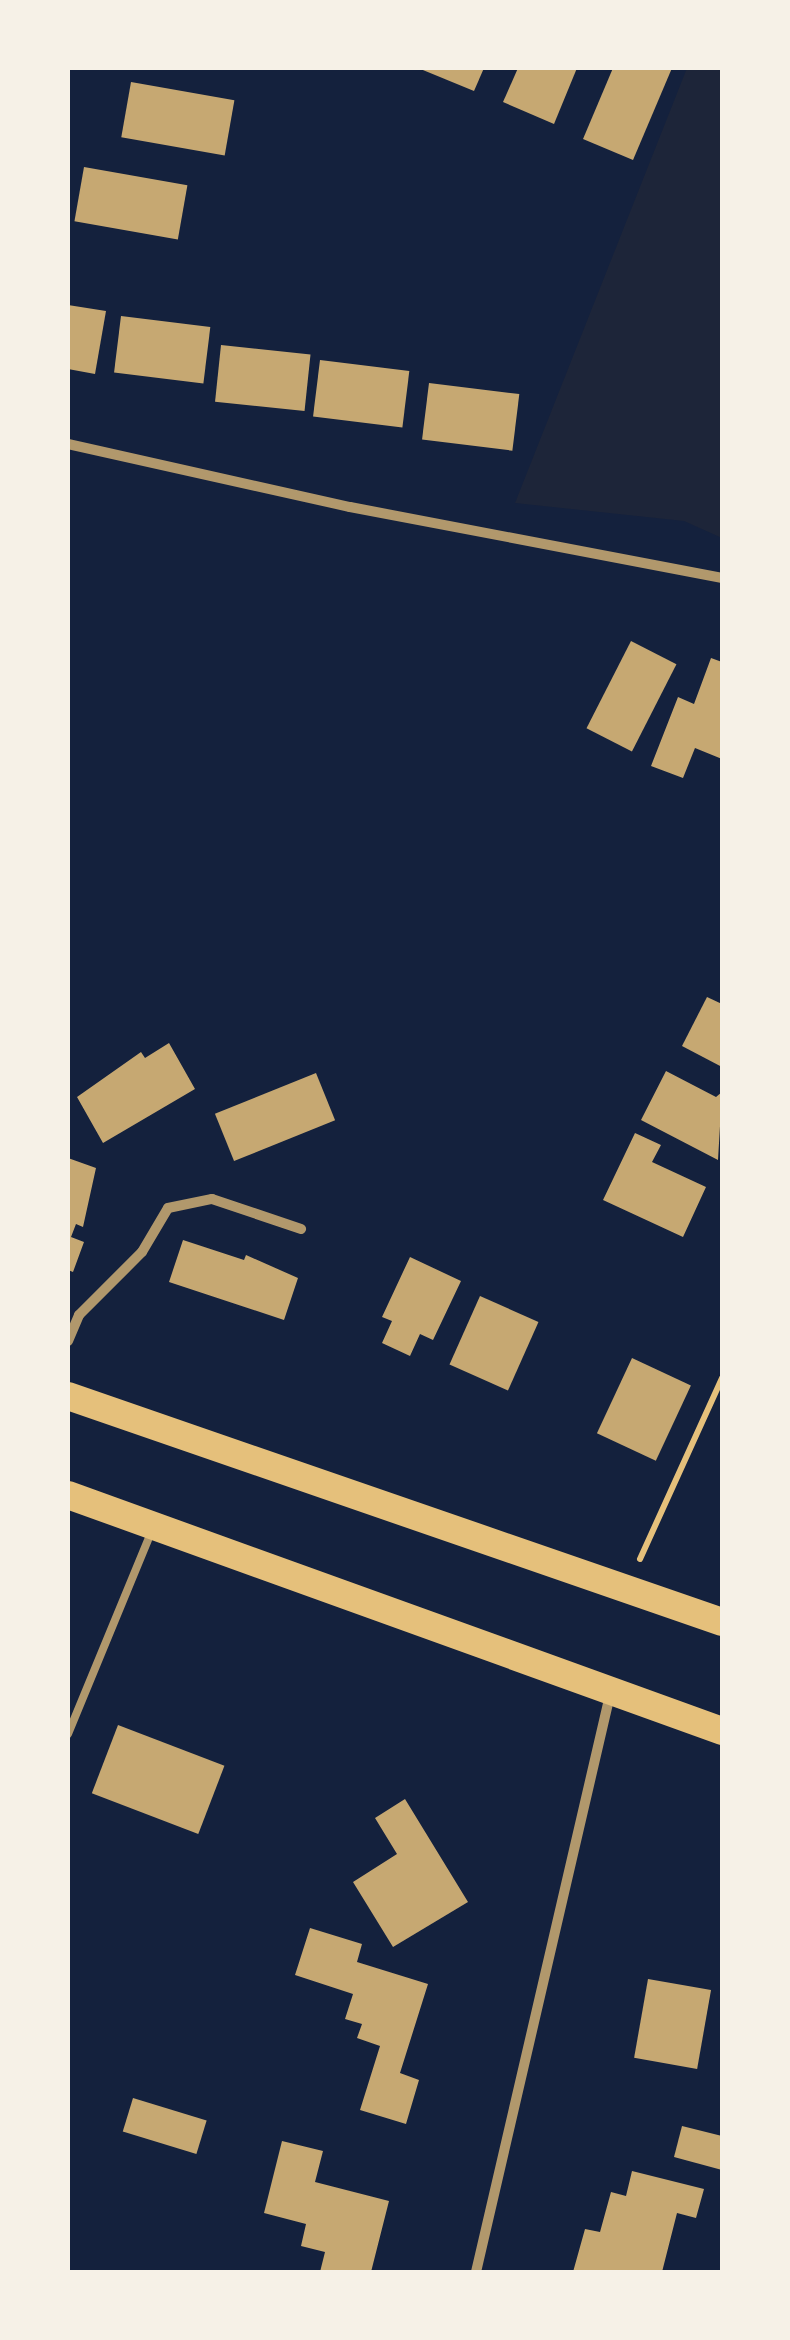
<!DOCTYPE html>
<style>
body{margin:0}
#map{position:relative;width:790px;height:2340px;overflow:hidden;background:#14213d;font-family:Signika,sans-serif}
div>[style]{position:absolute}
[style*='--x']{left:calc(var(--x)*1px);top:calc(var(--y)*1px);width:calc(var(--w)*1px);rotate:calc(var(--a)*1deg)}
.green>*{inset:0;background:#1d2539}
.building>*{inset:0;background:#c6a872;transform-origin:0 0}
.path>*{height:6px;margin:-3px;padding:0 3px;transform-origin:3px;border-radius:3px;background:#e5c07b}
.service>*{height:8px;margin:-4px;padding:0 4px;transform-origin:4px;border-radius:4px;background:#b1986c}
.minor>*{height:10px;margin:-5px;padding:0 5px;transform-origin:5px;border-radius:5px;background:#b1986c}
.trunk>*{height:28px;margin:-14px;padding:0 14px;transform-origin:14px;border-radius:14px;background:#e5c07b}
span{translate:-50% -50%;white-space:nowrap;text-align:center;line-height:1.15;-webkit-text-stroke:8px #f6f1e7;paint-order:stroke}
.frame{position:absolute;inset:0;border:70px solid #f6f1e7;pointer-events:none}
</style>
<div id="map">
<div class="green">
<i style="clip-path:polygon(687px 68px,722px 68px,722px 538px,684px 521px,515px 503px)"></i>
</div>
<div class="building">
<i style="clip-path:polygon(418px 68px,484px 68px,474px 91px)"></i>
<i style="clip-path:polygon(518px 68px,577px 68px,554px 124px,503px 102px)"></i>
<i style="clip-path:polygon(613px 68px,672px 68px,633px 160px,583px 139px)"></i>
<i style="left:131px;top:82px;width:105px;height:56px;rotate:10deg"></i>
<i style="left:84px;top:167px;width:105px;height:55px;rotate:10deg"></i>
<i style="clip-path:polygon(68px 305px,106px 311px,95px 374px,68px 369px)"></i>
<i style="left:121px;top:316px;width:90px;height:57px;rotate:7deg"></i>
<i style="left:221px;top:345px;width:90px;height:57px;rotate:6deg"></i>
<i style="left:320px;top:360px;width:90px;height:57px;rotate:7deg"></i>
<i style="left:429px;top:383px;width:91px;height:57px;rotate:7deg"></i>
<i style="left:631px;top:641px;width:51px;height:98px;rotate:27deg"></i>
<i style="clip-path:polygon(711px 658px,722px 662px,722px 759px,695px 748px,683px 778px,651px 766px,678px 697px,694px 704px)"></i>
<i style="clip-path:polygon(707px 997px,722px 1004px,722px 1067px,682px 1046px)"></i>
<i style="clip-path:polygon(169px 1043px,195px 1089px,103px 1143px,77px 1097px,141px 1052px,145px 1058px)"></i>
<i style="clip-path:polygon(666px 1071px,716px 1097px,722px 1092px,718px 1160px,641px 1120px)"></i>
<i style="left:316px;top:1073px;width:51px;height:109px;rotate:68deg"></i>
<i style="clip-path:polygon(635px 1133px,661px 1145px,652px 1162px,706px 1187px,683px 1237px,603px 1200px)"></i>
<i style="clip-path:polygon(68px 1158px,96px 1168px,83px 1227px,76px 1224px,71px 1237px,84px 1242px,73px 1272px,68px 1270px)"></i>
<i style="clip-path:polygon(183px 1240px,244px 1260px,246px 1255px,298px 1278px,284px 1320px,169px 1282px)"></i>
<i style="clip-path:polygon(410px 1257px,461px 1281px,433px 1340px,420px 1334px,410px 1356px,382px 1343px,392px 1321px,382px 1317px)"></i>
<i style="left:480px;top:1296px;width:64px;height:75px;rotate:24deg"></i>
<i style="left:632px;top:1358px;width:65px;height:83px;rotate:25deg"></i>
<i style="left:118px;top:1725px;width:114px;height:73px;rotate:21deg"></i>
<i style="clip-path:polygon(405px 1799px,468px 1902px,393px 1947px,353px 1882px,397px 1854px,375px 1818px)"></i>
<i style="clip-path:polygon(310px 1928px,362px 1944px,357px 1962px,428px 1984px,400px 2073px,419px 2080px,406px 2124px,360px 2110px,380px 2046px,357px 2038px,362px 2024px,345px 2019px,353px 1994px,295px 1975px)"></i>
<i style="left:648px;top:1979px;width:64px;height:80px;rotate:10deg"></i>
<i style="left:133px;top:2098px;width:77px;height:35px;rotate:17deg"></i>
<i style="clip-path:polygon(682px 2126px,722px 2136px,722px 2170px,674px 2157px)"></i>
<i style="clip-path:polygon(282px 2141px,323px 2151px,315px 2182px,389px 2201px,371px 2272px,320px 2272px,325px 2252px,301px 2246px,306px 2224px,264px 2213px)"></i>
<i style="clip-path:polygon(632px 2171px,704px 2189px,696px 2218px,677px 2213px,662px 2272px,573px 2272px,585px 2229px,600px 2232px,611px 2192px,626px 2196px)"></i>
</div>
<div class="path">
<i style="--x:640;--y:1559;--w:199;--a:-65.6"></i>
</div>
<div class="service">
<i style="--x:68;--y:1734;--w:221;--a:-67.6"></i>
</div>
<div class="minor">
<i style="--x:68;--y:444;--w:289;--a:12.6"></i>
<i style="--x:350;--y:507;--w:379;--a:10.8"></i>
<i style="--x:68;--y:1341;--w:28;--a:-67"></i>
<i style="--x:79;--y:1315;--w:89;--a:-45"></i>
<i style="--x:142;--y:1252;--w:51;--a:-59.4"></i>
<i style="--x:168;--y:1208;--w:45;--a:-11.6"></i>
<i style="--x:212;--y:1199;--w:94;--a:18.6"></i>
<i style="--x:476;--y:2272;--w:592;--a:-76.93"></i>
</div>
<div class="trunk">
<i style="--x:68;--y:1396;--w:692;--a:19.06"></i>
<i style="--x:68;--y:1495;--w:695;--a:19.84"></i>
</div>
<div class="frame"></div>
</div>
